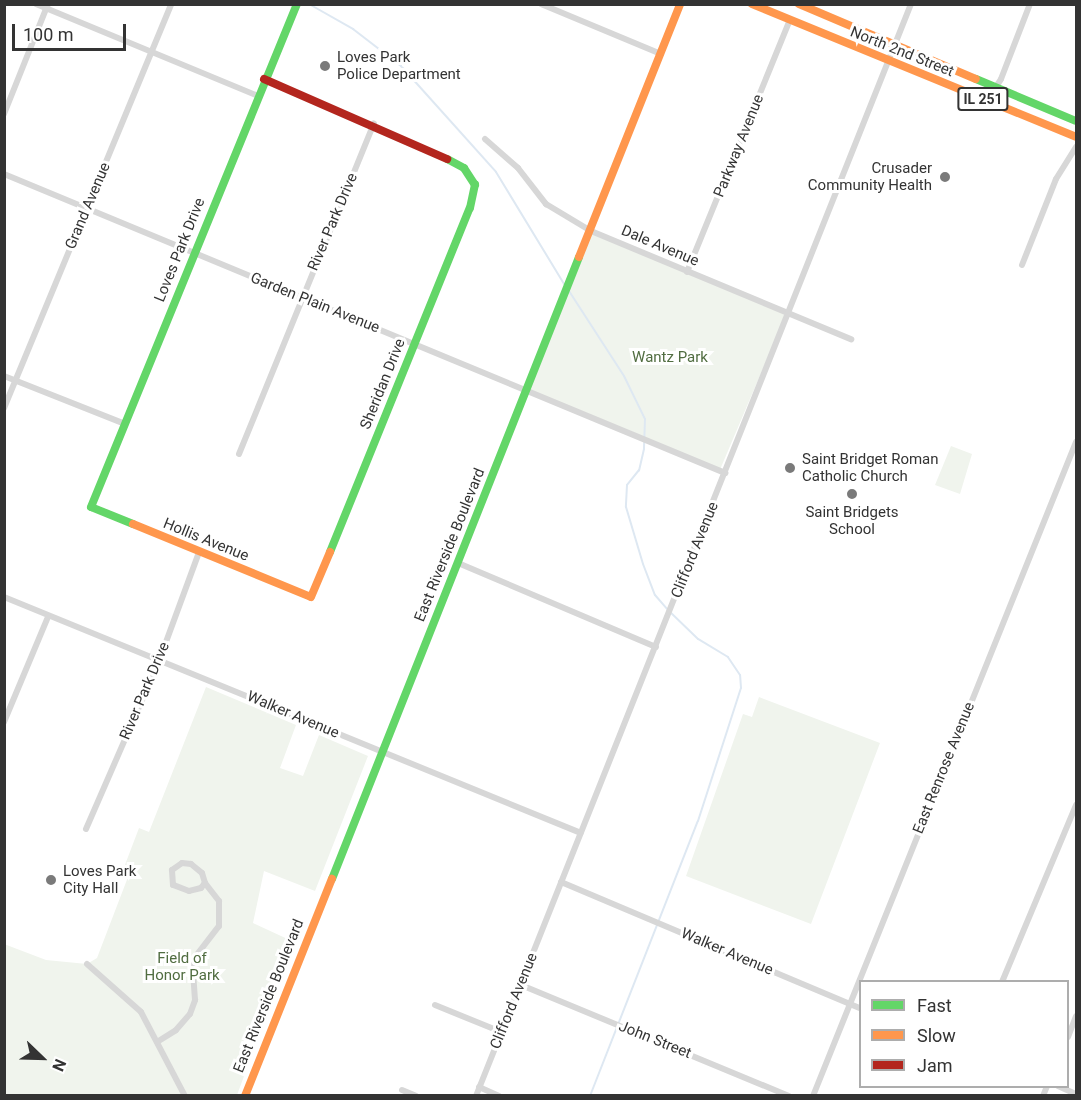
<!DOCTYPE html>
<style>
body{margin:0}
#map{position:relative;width:1081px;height:1100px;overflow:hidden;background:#fff;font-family:Roboto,sans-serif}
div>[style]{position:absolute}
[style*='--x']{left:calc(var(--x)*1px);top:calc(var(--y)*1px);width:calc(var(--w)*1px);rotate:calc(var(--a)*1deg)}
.green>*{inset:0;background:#f0f4ed;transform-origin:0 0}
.stream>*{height:2px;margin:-1px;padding:0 1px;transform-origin:1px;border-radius:1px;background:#dee8f2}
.street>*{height:6px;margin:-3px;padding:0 3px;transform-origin:3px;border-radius:3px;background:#d7d7d7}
.fast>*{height:8px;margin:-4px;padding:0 4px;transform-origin:4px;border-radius:4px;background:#63d668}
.slow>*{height:8px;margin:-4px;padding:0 4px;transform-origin:4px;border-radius:4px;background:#ff974d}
.jam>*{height:8px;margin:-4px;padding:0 4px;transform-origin:4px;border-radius:4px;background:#b3261e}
.dots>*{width:16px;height:16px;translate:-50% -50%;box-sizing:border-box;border:3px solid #fff;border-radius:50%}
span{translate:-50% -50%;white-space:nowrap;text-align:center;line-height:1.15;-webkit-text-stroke:6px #fff;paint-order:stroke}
.shield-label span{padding:2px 4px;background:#fff;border:2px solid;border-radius:4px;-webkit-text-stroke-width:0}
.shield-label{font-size:14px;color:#333;font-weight:700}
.street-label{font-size:15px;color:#333}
.poi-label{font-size:15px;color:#333}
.left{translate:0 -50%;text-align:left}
.right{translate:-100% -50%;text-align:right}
.park-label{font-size:15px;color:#516d41}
.frame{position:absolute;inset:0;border:6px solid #333;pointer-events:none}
.legend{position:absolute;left:859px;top:980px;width:210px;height:108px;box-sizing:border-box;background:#fff;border:2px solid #adadad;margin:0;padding:8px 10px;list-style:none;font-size:18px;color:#333}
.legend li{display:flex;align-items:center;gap:12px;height:30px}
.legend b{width:30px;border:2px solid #adadad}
.north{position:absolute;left:12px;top:1028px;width:60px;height:60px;-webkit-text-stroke:4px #fff;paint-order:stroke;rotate:113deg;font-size:16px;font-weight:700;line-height:24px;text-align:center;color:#333}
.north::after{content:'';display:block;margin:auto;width:21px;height:27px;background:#333;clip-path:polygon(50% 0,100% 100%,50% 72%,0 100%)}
.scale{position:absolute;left:12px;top:24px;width:114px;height:27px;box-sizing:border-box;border:3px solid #333;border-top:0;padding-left:8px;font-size:18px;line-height:21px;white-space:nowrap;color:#333;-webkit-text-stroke:4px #fff;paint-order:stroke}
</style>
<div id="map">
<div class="green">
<i style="left:591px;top:231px;width:212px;height:170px;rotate:23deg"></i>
<i style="clip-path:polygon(951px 446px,972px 454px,960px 494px,935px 485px)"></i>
<i style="clip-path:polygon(206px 687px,296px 725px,280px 768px,303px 776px,319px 735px,368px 756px,315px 891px,264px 871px,253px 923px,294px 942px,237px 1095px,5px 1095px,4px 944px,46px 960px,87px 964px,97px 958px,128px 877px,123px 870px,139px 828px,149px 832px)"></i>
<i style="clip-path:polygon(759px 697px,880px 743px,811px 924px,686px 876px,743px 714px,752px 717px)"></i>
</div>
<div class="stream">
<i style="--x:309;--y:4;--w:51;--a:29.6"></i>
<i style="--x:353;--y:29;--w:61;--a:37.6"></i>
<i style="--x:401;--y:66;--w:142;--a:48.1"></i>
<i style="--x:496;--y:172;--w:131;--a:58.7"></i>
<i style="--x:569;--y:291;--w:101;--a:57.1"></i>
<i style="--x:624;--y:376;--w:48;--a:64"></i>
<i style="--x:645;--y:419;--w:30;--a:92"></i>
<i style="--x:644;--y:449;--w:22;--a:103"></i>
<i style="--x:639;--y:470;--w:19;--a:129"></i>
<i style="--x:627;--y:485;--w:22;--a:93"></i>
<i style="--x:626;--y:507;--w:59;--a:73.4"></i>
<i style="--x:643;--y:564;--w:33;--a:69"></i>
<i style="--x:655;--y:595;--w:18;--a:49"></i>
<i style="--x:590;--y:1096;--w:295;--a:-68.6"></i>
<i style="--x:698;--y:821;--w:140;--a:-72.1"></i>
<i style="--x:741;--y:688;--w:13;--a:-94"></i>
<i style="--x:740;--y:675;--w:22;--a:-124"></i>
<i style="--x:728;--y:657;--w:35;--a:-149"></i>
<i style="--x:698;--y:639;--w:37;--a:-136"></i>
</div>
<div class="street">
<i style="--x:36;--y:4;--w:240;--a:22.5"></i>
<i style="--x:541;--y:4;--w:130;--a:22.6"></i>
<i style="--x:987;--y:100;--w:25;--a:-56"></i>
<i style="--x:1001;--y:79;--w:80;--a:-68.9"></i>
<i style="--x:4;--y:114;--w:118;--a:-68.2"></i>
<i style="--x:485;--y:139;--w:44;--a:41.3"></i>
<i style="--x:518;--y:168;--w:46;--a:52.1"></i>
<i style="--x:546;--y:204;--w:52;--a:31"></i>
<i style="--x:591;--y:231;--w:282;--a:22.6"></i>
<i style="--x:4;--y:174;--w:781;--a:22.52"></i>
<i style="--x:1022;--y:265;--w:92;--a:-68.4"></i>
<i style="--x:1056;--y:179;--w:38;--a:-58"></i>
<i style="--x:687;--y:272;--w:272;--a:-67.8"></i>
<i style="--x:4;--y:376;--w:130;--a:21.6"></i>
<i style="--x:4;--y:408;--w:437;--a:-67.5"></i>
<i style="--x:239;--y:454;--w:357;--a:-67.8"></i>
<i style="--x:458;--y:563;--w:215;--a:23"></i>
<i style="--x:4;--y:597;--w:623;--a:22.25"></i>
<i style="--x:4;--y:722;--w:114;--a:-67.3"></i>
<i style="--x:86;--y:829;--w:183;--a:-66.5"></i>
<i style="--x:159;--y:661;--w:116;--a:-69.8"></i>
<i style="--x:182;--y:863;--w:9;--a:6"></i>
<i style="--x:191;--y:864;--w:14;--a:39"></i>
<i style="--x:202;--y:873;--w:10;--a:73"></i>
<i style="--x:205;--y:883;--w:6;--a:129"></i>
<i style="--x:201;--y:888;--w:12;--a:166"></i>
<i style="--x:189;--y:891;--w:17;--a:-159"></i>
<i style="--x:173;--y:885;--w:15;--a:-94"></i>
<i style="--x:172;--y:870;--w:12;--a:-35"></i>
<i style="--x:561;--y:882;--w:324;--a:22.9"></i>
<i style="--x:87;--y:964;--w:72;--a:41.6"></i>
<i style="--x:141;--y:1012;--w:95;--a:62.4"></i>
<i style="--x:1002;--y:982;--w:192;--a:-67.3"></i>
<i style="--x:521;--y:985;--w:290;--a:22.5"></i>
<i style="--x:435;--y:1005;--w:71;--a:22.2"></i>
<i style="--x:1068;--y:1037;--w:22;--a:-69"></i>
<i style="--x:157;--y:1042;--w:22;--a:-32"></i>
<i style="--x:176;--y:1030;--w:21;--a:-49"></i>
<i style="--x:190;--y:1014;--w:15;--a:-70"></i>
<i style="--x:195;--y:1000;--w:39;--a:-94"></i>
<i style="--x:192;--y:961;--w:44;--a:-52.4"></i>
<i style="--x:219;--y:926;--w:25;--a:-90"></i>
<i style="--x:219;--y:901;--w:23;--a:-128"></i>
<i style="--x:1058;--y:1086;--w:20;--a:24"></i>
<i style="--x:479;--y:1087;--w:22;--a:24"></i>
<i style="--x:402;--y:1090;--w:15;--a:23"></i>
<i style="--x:476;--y:1096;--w:1175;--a:-68.28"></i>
<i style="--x:813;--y:1096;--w:705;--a:-68.09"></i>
<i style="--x:1043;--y:1096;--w:11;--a:-68"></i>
</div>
<div class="fast">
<i style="--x:976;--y:79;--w:108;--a:22.8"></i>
<i style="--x:133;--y:524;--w:45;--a:-158"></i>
<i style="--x:91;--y:507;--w:544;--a:-67.73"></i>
<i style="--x:330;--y:552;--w:371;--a:-67.9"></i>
<i style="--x:470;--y:208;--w:24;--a:-78"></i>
<i style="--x:475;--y:185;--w:20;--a:-123"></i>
<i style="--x:464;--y:168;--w:19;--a:-152"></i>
<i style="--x:332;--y:879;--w:669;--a:-68.34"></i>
</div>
<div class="slow">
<i style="--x:752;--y:4;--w:350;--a:22.3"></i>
<i style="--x:799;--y:4;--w:192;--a:23"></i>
<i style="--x:579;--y:257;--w:272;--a:-68.2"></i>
<i style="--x:133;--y:524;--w:192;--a:22.3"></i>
<i style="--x:311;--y:597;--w:49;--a:-67.1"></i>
<i style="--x:245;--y:1096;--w:234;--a:-68.2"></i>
</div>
<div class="jam">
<i style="--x:264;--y:79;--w:200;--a:23.6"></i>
</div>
<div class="dots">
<i style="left:325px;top:66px;background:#7a7a7a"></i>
<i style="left:945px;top:177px;background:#7a7a7a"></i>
<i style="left:790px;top:468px;background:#7a7a7a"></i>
<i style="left:852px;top:494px;background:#7a7a7a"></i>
<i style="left:51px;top:880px;background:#7a7a7a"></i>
</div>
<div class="shield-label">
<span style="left:983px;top:99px">IL 251</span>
</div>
<div class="street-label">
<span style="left:902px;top:52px;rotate:22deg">North 2nd Street</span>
<span style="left:739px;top:146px;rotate:-68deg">Parkway Avenue</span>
<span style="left:88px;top:206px;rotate:-67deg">Grand Avenue</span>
<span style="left:333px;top:222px;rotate:-67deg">River Park Drive</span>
<span style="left:660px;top:246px;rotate:23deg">Dale Avenue</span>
<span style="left:180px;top:250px;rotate:-68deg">Loves Park Drive</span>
<span style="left:315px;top:303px;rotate:22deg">Garden Plain Avenue</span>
<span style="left:383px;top:384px;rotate:-68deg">Sheridan Drive</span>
<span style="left:206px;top:540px;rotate:22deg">Hollis Avenue</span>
<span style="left:450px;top:545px;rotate:-68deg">East Riverside Boulevard</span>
<span style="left:695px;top:550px;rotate:-68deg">Clifford Avenue</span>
<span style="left:145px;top:691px;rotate:-67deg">River Park Drive</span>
<span style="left:293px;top:715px;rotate:23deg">Walker Avenue</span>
<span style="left:944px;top:768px;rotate:-68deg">East Renrose Avenue</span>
<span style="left:727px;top:952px;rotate:23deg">Walker Avenue</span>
<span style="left:269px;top:996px;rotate:-68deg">East Riverside Boulevard</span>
<span style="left:514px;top:1001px;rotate:-68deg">Clifford Avenue</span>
<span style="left:655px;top:1040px;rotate:22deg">John Street</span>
</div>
<div class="poi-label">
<span class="left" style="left:337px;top:66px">Loves Park<br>Police Department</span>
<span class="right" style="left:932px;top:177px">Crusader<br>Community Health</span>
<span class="left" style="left:802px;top:468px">Saint Bridget Roman<br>Catholic Church</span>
<span style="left:852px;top:521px">Saint Bridgets<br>School</span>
<span class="left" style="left:63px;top:880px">Loves Park<br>City Hall</span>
</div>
<div class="park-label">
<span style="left:670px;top:358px">Wantz Park</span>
<span style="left:182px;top:967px">Field of<br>Honor Park</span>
</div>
<div class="frame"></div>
<ul class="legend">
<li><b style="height:8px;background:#63d668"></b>Fast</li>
<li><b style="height:8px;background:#ff974d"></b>Slow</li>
<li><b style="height:8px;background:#b3261e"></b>Jam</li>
</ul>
<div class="north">N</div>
<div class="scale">100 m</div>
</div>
